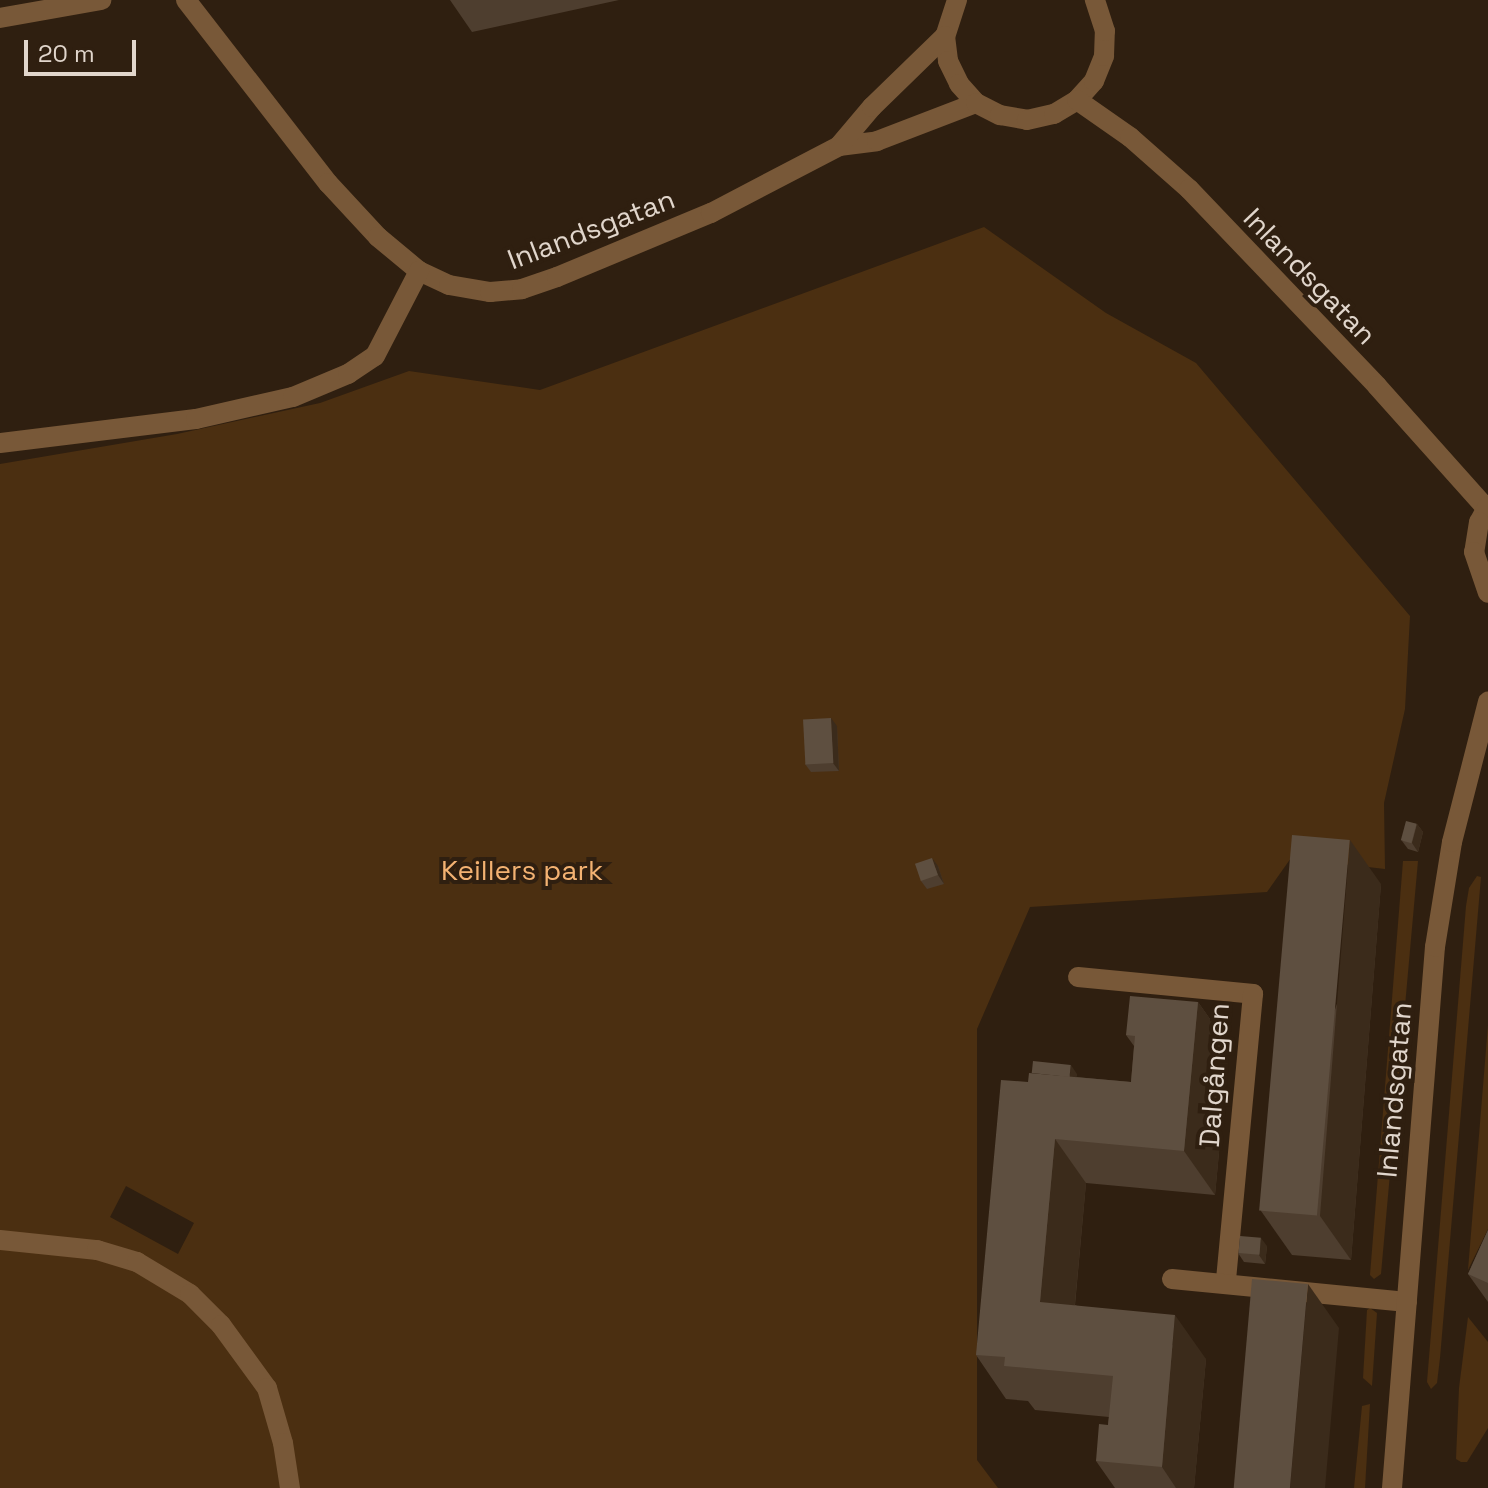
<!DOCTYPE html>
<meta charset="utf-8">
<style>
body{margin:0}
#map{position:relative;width:1488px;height:1488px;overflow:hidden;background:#2f1f10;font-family:"Space Grotesk",sans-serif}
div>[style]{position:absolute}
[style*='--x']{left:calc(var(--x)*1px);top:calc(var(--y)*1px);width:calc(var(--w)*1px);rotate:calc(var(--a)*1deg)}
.green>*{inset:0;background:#4b2f11}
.minor>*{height:20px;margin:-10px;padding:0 10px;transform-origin:10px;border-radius:10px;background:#785838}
.wall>*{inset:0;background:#4e3e2f}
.shaded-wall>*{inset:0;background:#3b2b1b}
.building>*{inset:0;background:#5e4f40;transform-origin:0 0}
span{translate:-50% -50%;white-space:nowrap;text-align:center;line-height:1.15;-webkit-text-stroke:8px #2f1f10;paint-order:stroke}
.street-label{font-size:28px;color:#e1d6cc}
.park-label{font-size:28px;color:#f3b272}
.scale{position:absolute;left:24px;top:40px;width:112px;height:36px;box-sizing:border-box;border:4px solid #e1d6cc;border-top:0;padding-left:10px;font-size:24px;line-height:28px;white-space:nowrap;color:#e1d6cc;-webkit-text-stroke:6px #2f1f10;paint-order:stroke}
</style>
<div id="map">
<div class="green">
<i style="clip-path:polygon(evenodd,984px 227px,1106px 313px,1196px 363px,1410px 616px,1405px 709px,1384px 803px,1385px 869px,1291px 858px,1267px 892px,1030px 907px,977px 1029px,977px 1460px,998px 1488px,0 1488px,0 464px,177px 434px,320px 403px,409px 371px,540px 390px,984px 227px,126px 1186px,194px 1223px,178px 1254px,110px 1217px,126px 1186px)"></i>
<i style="clip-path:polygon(1403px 861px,1418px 861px,1381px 1274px,1374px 1279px,1370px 1275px)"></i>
<i style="clip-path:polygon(1477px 876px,1481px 877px,1440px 1358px,1437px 1383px,1431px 1389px,1427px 1382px,1466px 906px,1469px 888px)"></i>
<i style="clip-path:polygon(1488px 1025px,1488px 1229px,1468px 1270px)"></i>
<i style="clip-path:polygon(1370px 1308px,1377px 1313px,1372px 1386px,1363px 1378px,1367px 1310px)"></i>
<i style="clip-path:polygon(1468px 1317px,1488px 1342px,1488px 1428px,1467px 1462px,1461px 1462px,1456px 1459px,1459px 1388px)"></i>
<i style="clip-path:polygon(1370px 1404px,1365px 1488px,1354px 1488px,1362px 1406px)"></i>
</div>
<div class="minor">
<i style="--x:186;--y:0;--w:232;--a:52.2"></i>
<i style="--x:328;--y:183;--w:74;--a:47.2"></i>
<i style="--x:378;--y:237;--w:53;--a:39.7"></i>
<i style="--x:419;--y:271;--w:33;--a:25"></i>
<i style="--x:449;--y:285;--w:42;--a:9.7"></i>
<i style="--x:490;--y:292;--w:32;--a:-5"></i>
<i style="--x:522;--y:289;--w:37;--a:-19"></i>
<i style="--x:557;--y:277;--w:167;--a:-22.6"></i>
<i style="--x:711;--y:213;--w:144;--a:-27.6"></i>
<i style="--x:839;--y:146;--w:38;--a:-7"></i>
<i style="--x:877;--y:141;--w:106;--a:-21"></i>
<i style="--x:957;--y:0;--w:38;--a:108"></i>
<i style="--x:945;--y:36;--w:25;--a:83"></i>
<i style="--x:948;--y:61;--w:25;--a:64"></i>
<i style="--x:959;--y:84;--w:25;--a:48"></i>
<i style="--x:976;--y:103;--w:27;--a:27"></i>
<i style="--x:1000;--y:115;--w:27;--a:10"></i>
<i style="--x:1027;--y:120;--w:28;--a:-13"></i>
<i style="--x:1054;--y:114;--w:27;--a:-31"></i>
<i style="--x:1077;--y:100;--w:25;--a:-48"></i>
<i style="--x:1094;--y:81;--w:27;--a:-68"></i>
<i style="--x:1104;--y:56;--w:25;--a:-88"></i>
<i style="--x:1105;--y:31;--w:33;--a:-108"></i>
<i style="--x:0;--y:18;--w:103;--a:-10.1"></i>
<i style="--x:1077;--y:100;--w:65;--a:34.9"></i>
<i style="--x:1130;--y:137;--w:79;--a:41.4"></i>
<i style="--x:1189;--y:189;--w:272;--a:46.3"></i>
<i style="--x:1377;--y:386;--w:164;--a:48.2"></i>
<i style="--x:839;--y:146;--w:51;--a:-49.8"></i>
<i style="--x:872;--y:107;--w:102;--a:-44.2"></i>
<i style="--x:0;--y:443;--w:197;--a:-7"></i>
<i style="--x:196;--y:419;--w:99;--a:-12.8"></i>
<i style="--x:293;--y:397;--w:60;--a:-22.7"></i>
<i style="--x:348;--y:374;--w:32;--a:-34"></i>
<i style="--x:375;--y:356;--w:96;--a:-62.6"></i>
<i style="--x:1488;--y:506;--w:18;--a:119"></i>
<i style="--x:1479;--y:522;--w:30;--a:99"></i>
<i style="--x:1474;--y:552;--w:43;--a:71.1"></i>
<i style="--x:1078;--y:977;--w:176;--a:5.5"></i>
<i style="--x:1253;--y:994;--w:289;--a:95.4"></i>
<i style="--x:0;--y:1240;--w:98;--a:5.9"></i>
<i style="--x:97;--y:1250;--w:42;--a:16.7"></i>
<i style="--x:137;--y:1262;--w:62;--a:31.1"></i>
<i style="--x:190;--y:1294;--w:44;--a:45"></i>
<i style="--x:221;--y:1325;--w:78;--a:53.9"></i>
<i style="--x:267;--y:1388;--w:57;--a:73.8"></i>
<i style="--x:283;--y:1443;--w:46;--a:81.2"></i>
<i style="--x:1172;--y:1279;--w:236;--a:5.6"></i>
<i style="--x:1392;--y:1488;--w:543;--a:-85.46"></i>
<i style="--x:1435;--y:947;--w:106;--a:-80.8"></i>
<i style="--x:1452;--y:842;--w:145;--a:-75.6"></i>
</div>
<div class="wall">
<i style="clip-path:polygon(450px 0,619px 0,472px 32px)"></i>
<i style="clip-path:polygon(837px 726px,839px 771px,811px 772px,805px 764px)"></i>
<i style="clip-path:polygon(1417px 824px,1423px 832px,1418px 852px,1408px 849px,1402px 841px)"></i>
<i style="clip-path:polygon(938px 866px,944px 884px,927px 889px,921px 881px)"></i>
<i style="clip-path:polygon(1381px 884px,1351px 1260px,1292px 1255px,1261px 1211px)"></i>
<i style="clip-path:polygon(1198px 1002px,1229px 1046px,1215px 1195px,1086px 1183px,1075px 1305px,1206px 1359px,1194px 1488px,1115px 1488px,1096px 1461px,1108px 1425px,1109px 1417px,1035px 1410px,1028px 1401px,1006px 1399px,976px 1355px,1028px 1082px,1077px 1074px,1076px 1077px,1131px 1082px,1134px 1046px,1126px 1035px)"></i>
<i style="clip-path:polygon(1488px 1230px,1488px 1302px,1468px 1274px)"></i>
<i style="clip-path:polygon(1267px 1246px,1265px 1264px,1244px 1262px,1238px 1253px)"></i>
</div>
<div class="shaded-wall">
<i style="clip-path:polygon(831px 718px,837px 726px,839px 771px,833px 763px)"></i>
<i style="clip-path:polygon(1417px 824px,1423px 832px,1418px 852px,1412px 843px)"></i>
<i style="clip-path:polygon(1350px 840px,1381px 884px,1351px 1260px,1320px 1216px)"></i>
<i style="clip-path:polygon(932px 858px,938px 866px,944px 884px,938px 875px)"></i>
<i style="clip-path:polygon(1198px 1002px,1229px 1046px,1215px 1195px,1184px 1151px)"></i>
<i style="clip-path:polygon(1071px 1065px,1077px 1074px,1074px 1099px,1068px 1090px)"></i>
<i style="clip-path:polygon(1055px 1139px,1086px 1183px,1071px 1346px,1040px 1302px)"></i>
<i style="clip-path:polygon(1261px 1238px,1267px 1246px,1265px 1264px,1259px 1255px)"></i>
<i style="clip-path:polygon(1308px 1284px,1339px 1328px,1325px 1488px,1290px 1488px)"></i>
<i style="clip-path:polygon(1175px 1315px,1206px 1359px,1194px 1488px,1176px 1488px,1162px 1467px)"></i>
</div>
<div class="building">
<i style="left:831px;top:718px;width:45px;height:28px;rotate:87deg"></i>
<i style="left:1406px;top:821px;width:11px;height:20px;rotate:15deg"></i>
<i style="left:1292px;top:835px;width:58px;height:377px;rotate:5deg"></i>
<i style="left:932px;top:858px;width:18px;height:18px;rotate:71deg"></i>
<i style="clip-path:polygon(1130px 996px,1198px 1002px,1184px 1151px,1055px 1139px,1040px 1302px,1175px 1315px,1162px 1467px,1096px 1461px,1099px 1424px,1108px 1425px,1113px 1376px,1004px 1366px,1005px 1357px,976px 1355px,1001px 1080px,1028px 1082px,1029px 1073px,1131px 1082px,1135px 1036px,1126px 1035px)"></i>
<i style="left:1033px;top:1061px;width:38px;height:12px;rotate:6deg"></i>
<i style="clip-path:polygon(1488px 1230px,1488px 1283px,1468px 1274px)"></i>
<i style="left:1240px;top:1236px;width:21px;height:17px;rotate:5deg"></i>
<i style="left:1252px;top:1279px;width:56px;height:210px;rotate:5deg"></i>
</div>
<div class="street-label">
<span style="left:591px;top:229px;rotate:-21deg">Inlandsgatan</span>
<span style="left:1310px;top:276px;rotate:46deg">Inlandsgatan</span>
<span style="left:1214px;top:1075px;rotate:-86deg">Dalgången</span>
<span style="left:1394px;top:1090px;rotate:-85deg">Inlandsgatan</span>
</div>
<div class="park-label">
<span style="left:522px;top:870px">Keillers park</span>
</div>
<div class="scale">20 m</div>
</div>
